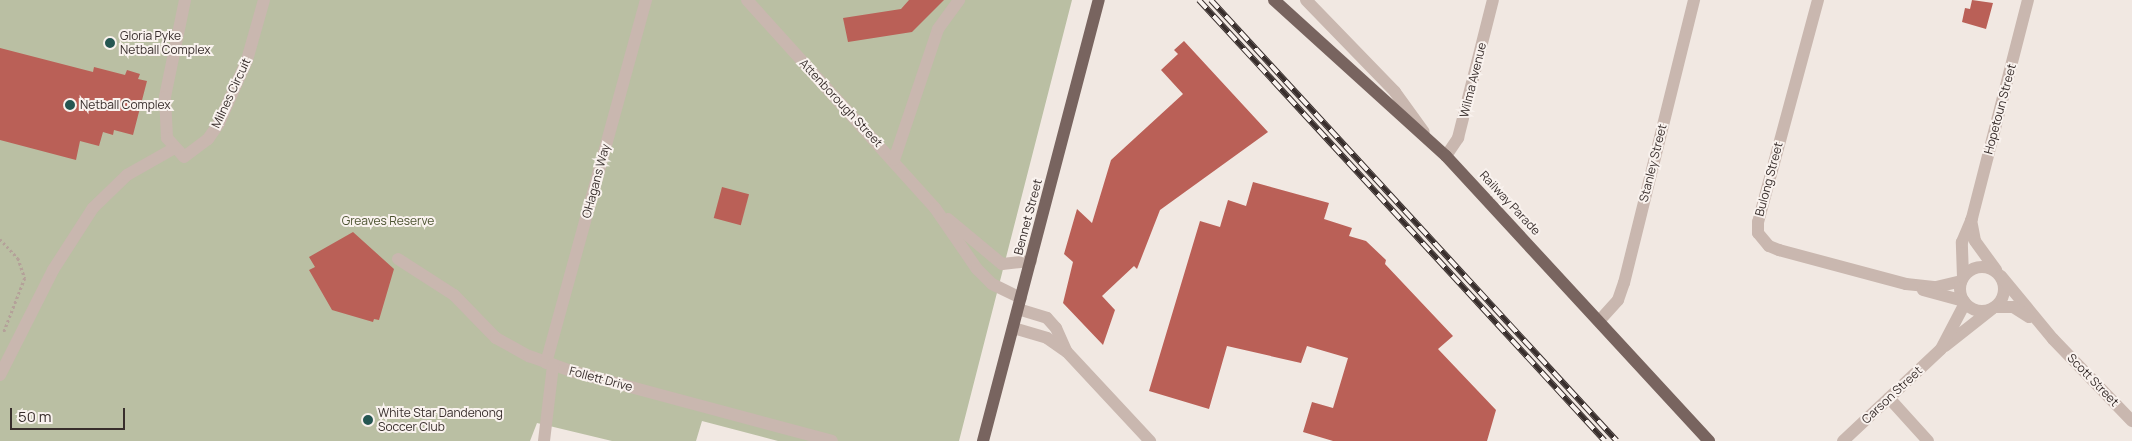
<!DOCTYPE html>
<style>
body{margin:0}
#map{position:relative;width:2132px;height:441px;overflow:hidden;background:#f1e8e2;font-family:Manrope,sans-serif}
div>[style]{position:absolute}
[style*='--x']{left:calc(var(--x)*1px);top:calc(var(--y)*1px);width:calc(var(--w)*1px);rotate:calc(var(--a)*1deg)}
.green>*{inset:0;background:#babfa3}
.building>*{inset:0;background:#ba6057;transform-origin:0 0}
.path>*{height:2.5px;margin-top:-1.25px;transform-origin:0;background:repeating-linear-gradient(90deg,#b4a199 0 2.5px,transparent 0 5px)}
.minor>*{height:12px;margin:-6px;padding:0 6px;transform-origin:6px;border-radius:6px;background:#c9b7af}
.minor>.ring{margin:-6px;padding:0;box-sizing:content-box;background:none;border:12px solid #c9b7af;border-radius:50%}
.major>*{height:12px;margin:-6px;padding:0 6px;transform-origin:6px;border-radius:6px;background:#78645f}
.rail>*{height:5.5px;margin-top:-2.75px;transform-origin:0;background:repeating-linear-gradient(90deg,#f9f2ee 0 11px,#382e2c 0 22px);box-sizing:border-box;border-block:1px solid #382e2c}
.dots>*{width:14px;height:14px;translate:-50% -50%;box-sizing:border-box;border:2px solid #f9f2ee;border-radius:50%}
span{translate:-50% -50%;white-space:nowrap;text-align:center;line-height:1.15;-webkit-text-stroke:4px #f9f2ee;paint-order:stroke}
.poi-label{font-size:12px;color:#382e2c}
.left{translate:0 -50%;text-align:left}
.street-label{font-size:12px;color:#382e2c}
.park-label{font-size:12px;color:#4d5432}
.scale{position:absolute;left:10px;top:408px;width:115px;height:22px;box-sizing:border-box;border:2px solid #382e2c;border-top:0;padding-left:6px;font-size:15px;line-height:18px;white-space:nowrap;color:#382e2c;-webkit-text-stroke:4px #f9f2ee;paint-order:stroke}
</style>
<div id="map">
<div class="green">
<i style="clip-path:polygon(0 0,1072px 0,959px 441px,778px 441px,702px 421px,696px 441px,612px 441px,537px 423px,530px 441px,0 441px)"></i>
</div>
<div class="building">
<i style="clip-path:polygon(909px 0,944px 0,912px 32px,848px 42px,843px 18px,901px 9px)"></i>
<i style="clip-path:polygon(1972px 0,1993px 3px,1986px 29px,1962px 22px,1965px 8px,1970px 9px)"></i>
<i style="clip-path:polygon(1184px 41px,1268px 132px,1160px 210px,1137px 269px,1134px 266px,1102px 296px,1115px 310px,1103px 345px,1063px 303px,1073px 262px,1064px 254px,1077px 209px,1092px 223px,1111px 160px,1183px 94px,1161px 70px,1178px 54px,1174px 50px)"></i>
<i style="clip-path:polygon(0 48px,93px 72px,94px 67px,125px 75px,127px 70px,140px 74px,138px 79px,147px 81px,133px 135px,114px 130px,113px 135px,103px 132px,99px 146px,80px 141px,76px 160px,0 140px)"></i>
<i style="clip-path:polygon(1253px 182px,1329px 203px,1324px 219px,1352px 228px,1349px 236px,1366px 241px,1386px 260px,1385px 264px,1453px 336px,1438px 349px,1496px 410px,1487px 441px,1333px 441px,1303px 432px,1312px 402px,1333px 408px,1348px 358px,1307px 346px,1301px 363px,1227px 346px,1209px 409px,1149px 391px,1200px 221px,1220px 227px,1228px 200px,1246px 206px)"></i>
<i style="left:722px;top:187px;width:28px;height:32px;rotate:15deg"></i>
<i style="clip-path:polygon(353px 232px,394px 269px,379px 320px,374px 319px,373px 322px,332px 310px,309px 270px,315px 267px,309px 257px)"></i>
</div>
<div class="path">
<i style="--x:0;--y:239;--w:26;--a:47"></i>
<i style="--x:18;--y:258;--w:21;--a:71"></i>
<i style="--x:25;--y:278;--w:58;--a:111.3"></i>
</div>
<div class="minor">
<i style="--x:185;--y:0;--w:99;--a:101.7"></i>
<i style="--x:165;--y:97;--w:41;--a:87.2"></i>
<i style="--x:167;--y:138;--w:25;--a:48"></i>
<i style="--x:184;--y:157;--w:30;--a:-37"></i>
<i style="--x:208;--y:139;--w:19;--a:-55"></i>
<i style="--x:219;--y:123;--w:69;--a:-66"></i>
<i style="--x:247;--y:60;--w:62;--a:-74.2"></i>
<i style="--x:747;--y:0;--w:280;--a:47.9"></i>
<i style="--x:935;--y:208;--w:74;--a:55.5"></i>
<i style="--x:977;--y:269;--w:21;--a:45"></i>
<i style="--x:992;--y:284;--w:32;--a:26"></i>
<i style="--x:1306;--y:0;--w:128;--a:45.9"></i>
<i style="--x:1395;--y:92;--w:49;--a:54.1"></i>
<i style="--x:1818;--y:0;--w:230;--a:105.1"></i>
<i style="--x:1758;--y:222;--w:11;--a:90"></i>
<i style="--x:1758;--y:233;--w:17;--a:50"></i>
<i style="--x:1769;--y:246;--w:11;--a:22"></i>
<i style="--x:1779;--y:250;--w:131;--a:15"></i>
<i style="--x:1906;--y:284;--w:30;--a:6"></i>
<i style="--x:1936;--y:287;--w:26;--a:-13"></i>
<i style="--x:1446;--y:156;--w:22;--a:-56"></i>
<i style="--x:1458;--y:138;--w:142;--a:-75.8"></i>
<i style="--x:894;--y:160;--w:138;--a:-71.4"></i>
<i style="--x:938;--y:29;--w:36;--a:-54"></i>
<i style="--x:948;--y:219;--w:70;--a:39.8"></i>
<i style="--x:1002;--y:264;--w:29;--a:-6"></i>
<i style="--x:1971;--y:220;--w:21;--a:79"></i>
<i style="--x:1975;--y:241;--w:36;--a:54"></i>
<i style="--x:398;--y:259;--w:67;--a:32.7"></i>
<i style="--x:454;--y:295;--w:60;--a:45.7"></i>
<i style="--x:496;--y:338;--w:38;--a:29"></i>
<i style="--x:529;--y:356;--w:45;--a:19.7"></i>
<i style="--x:571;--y:371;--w:270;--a:15"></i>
<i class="ring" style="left:1960px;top:267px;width:32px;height:32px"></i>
<i style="--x:2001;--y:276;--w:82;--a:50.5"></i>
<i style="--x:2053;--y:339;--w:114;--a:46.1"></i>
<i style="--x:1963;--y:277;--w:35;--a:-92"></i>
<i style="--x:1962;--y:242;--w:26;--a:-67"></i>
<i style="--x:1972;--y:218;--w:225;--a:-75.6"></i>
<i style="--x:1923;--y:290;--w:42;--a:15"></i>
<i style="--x:1995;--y:307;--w:18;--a:0"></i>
<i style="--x:2013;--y:307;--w:19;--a:32"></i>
<i style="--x:1018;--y:309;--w:30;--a:17"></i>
<i style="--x:1047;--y:318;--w:13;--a:48"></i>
<i style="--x:1056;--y:328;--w:24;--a:66"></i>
<i style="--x:1600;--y:320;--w:27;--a:-48"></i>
<i style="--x:1618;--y:300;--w:18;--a:-71"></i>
<i style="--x:1624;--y:283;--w:292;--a:-76.1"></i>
<i style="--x:1013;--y:328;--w:35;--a:16"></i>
<i style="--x:1047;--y:338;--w:24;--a:35"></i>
<i style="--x:1067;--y:352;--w:122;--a:47"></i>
<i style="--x:1945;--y:346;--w:60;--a:-38.2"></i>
<i style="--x:546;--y:363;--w:377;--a:-74.6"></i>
<i style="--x:0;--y:375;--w:118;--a:-63.2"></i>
<i style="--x:53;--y:270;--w:74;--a:-57.2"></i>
<i style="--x:93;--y:208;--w:47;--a:-44.1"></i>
<i style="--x:127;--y:175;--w:53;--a:-29.5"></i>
<i style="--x:1889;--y:398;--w:58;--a:47.8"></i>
<i style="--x:544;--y:441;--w:77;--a:-83.2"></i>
<i style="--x:1843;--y:441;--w:134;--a:-43.2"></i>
<i style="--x:1941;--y:349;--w:52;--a:-62.4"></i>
</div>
<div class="major">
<i style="--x:1274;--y:0;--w:232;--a:42.2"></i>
<i style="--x:1446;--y:156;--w:388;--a:47.3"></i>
<i style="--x:983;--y:441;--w:456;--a:-75.3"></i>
</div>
<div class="rail">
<i style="--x:1199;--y:0;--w:599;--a:47.37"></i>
<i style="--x:1211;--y:0;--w:599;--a:47.37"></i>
</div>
<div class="dots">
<i style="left:110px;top:43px;background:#255652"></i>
<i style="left:70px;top:105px;background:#255652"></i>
<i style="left:368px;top:420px;background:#255652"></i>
</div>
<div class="poi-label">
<span class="left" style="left:120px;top:43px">Gloria Pyke<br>Netball Complex</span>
<span class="left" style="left:80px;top:105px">Netball Complex</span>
<span class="left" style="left:378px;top:420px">White Star Dandenong<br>Soccer Club</span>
</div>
<div class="street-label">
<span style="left:1473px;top:80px;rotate:-76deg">Wilma Avenue</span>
<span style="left:231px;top:93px;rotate:-65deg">Milnes Circuit</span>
<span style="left:841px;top:103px;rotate:47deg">Attenborough Street</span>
<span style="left:2000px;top:109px;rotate:-75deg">Hopetoun Street</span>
<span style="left:1653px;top:163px;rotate:-76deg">Stanley Street</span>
<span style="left:1769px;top:179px;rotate:-75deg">Bulong Street</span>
<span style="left:596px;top:181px;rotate:-75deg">OHagans Way</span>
<span style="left:1510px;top:203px;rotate:47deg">Railway Parade</span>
<span style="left:1028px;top:217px;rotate:-75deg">Bennet Street</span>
<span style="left:601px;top:379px;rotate:15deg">Follett Drive</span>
<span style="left:2093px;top:380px;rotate:46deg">Scott Street</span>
<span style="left:1892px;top:395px;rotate:-43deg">Carson Street</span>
</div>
<div class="park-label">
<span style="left:388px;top:221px">Greaves Reserve</span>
</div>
<div class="scale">50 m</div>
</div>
